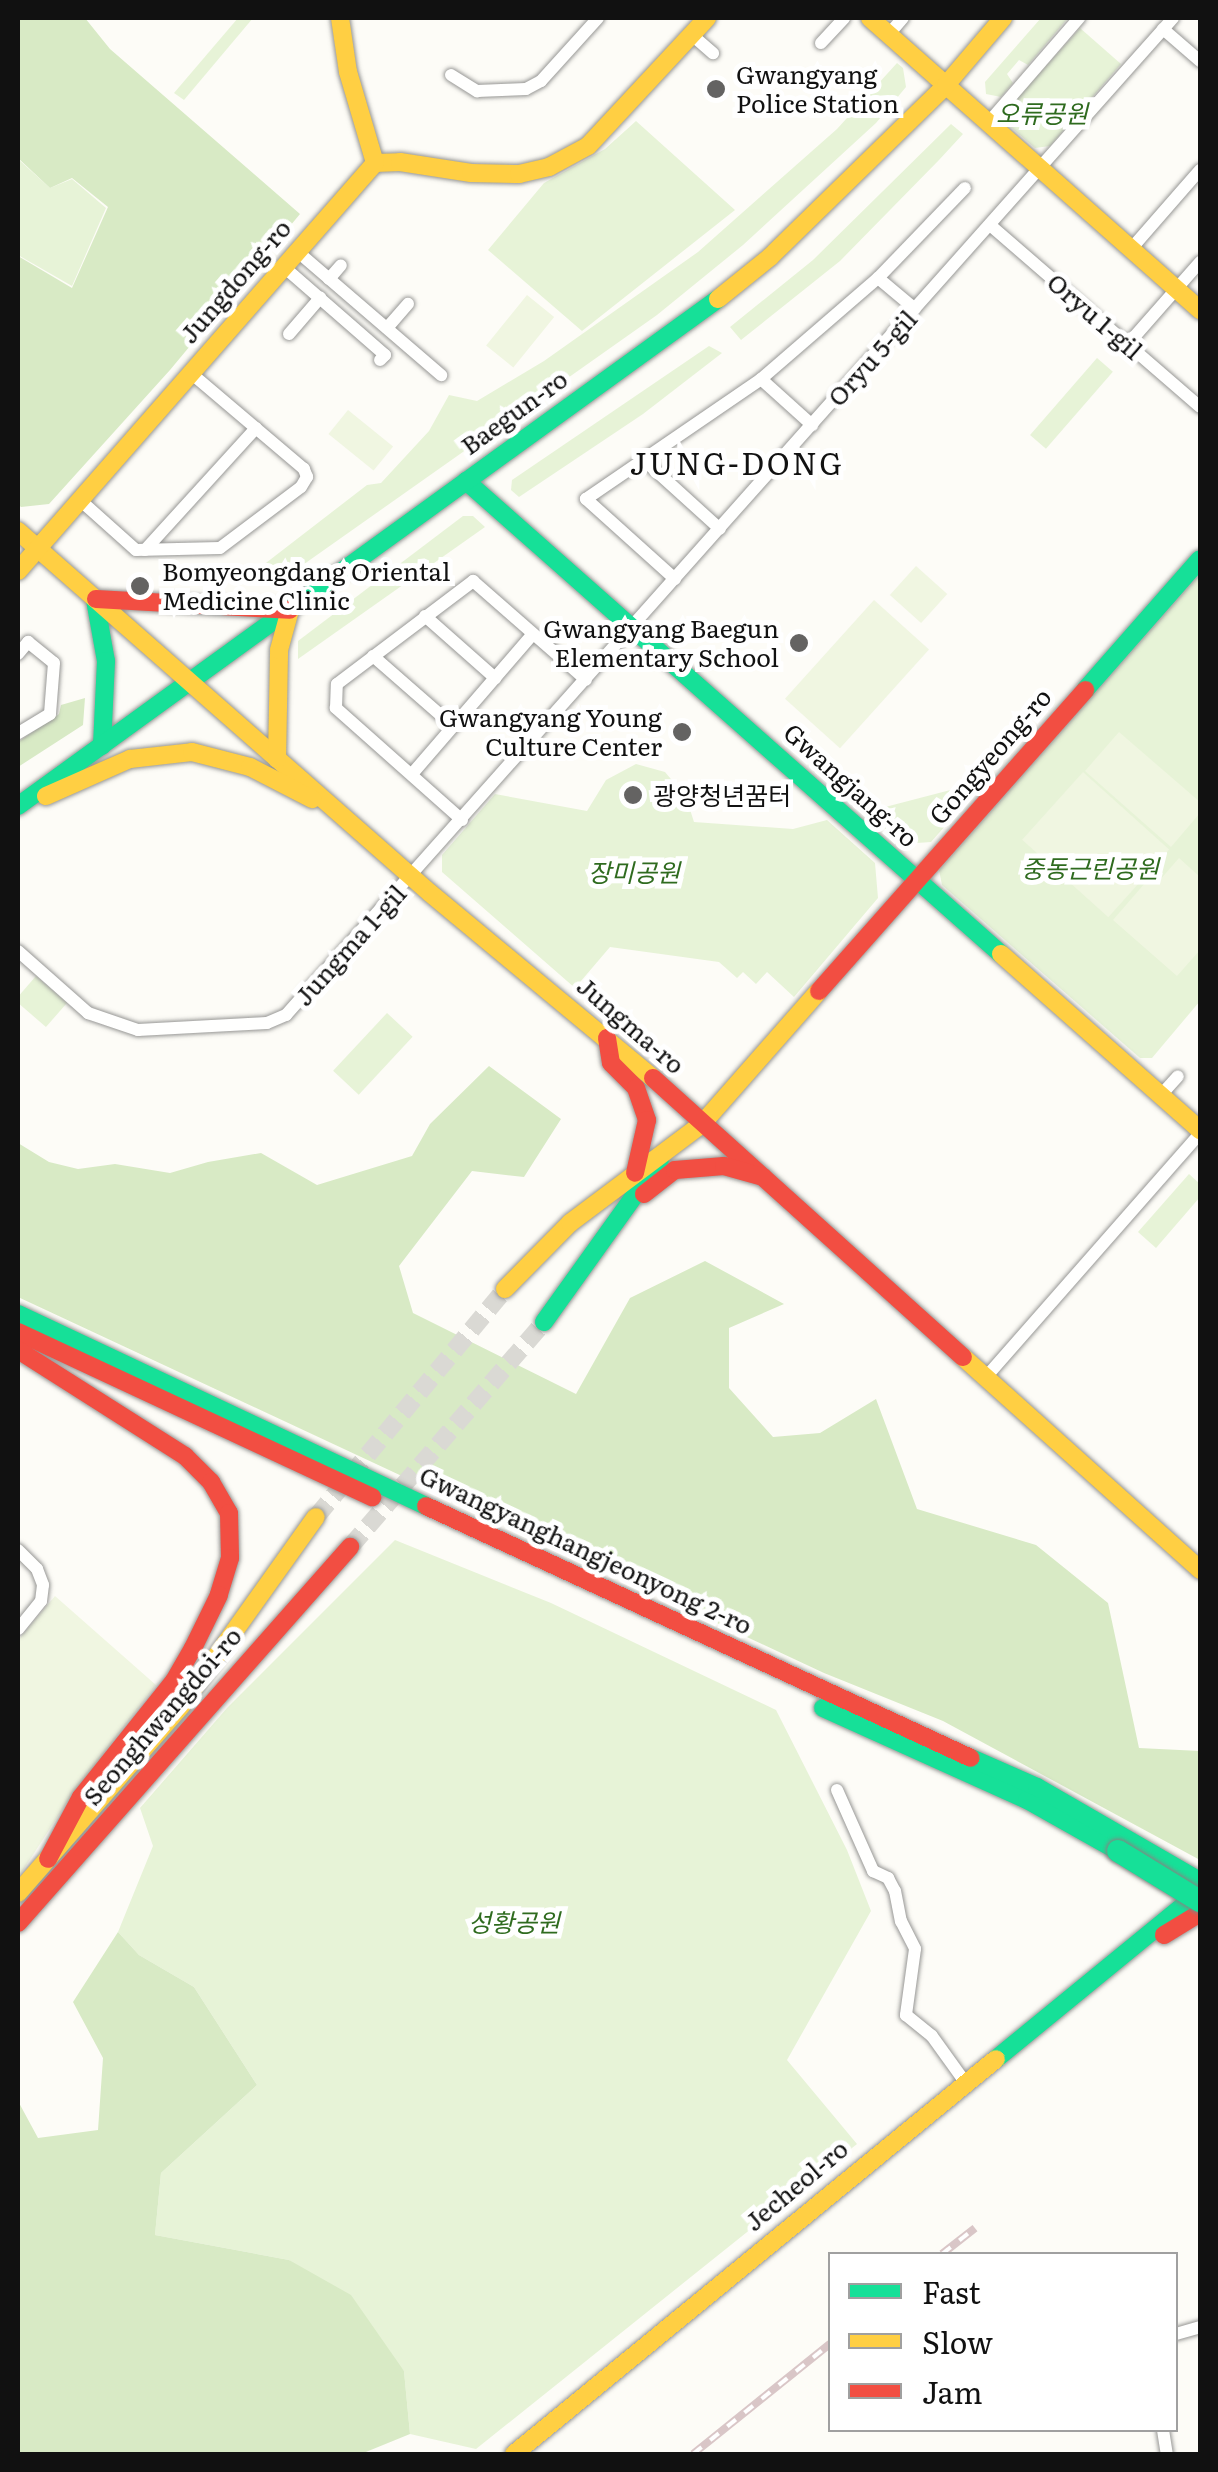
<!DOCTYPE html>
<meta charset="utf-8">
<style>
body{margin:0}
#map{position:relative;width:1218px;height:2472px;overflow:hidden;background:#fdfcf7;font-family:Literata,"Noto Sans KR",serif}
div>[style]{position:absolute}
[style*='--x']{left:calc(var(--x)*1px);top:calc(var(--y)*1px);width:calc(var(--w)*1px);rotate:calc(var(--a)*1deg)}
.green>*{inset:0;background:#e7f3d7;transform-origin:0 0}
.forest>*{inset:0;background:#d8eac5}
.pitch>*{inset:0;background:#f0f6e1;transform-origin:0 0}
.secondary-tunnel>*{height:18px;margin-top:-9px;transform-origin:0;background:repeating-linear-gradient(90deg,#dad9d4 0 18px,transparent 0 27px)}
.roads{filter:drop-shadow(0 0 2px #979795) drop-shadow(0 0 2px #979795)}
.street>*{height:12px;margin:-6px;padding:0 6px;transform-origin:6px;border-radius:6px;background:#fffffe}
.fast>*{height:18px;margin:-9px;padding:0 9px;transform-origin:9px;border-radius:9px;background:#16e098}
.slow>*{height:18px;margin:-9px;padding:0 9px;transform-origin:9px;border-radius:9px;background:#ffcf43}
.jam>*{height:18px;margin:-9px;padding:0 9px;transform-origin:9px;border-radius:9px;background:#f24e42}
.rail>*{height:8px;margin-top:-4px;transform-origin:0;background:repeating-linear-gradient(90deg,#fff 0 11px,#d9c6c7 0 22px);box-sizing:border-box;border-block:2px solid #d9c6c7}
.bridges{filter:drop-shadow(0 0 2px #858482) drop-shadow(0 0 2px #858482)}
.fast-bridge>*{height:22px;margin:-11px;padding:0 11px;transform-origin:11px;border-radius:11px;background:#16e098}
.dots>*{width:28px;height:28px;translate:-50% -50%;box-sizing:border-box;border:5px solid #fff;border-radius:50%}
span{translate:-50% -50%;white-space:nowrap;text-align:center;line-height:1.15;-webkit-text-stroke:10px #fff;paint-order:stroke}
.poi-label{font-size:25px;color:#111}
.left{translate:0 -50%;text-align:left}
.right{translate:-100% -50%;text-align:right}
.park-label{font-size:25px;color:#2f6b1f;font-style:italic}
.street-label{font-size:25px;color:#111}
.quarter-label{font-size:30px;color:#111;letter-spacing:2.5px}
.frame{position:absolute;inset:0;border:20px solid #111;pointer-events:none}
.legend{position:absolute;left:828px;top:2252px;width:350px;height:180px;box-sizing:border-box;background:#fff;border:2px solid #a0a0a0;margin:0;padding:12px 18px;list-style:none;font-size:30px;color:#111}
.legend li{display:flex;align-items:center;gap:20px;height:50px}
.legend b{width:50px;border:2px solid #a0a0a0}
</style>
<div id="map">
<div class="green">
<i style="clip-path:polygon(238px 18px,253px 18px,184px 100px,174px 93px)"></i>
<i style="clip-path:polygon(1041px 18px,1068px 18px,1028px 65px,1019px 60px,1007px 74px,1013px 83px,1001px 97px,986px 94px,985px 82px)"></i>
<i style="clip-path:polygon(1080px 28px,1121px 64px,1050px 146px,1035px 148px,1006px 123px,1006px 111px)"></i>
<i style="clip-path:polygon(897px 63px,903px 68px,906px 87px,876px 123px,743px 245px,657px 315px,290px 574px,254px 578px,262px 566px,367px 485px,381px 483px,429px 431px,449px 395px,477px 401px,544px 361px,698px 252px,837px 129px)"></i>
<i style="clip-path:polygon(636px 121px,735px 210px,582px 331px,488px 250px,544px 183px,605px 149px)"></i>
<i style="clip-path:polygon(951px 124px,963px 134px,939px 160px,840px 261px,741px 340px,730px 327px,813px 260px)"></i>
<i style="clip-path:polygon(18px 159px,50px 188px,72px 179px,106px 208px,72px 286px,18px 255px)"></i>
<i style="clip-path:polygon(709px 346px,722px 353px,643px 414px,519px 497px,511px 490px,512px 480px)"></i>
<i style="left:1097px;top:358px;width:21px;height:102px;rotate:41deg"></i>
<i style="clip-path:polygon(463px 516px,473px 516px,485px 527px,298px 659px,298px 641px)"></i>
<i style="clip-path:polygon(1200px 574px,1200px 1001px,1152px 1058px,1140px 1058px,942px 885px,939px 870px)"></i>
<i style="clip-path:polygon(636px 764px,665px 772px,686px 797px,694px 822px,793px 829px,827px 820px,875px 863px,878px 898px,794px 997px,767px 972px,756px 984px,743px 972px,737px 978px,719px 962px,610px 947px,575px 988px,442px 872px,442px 855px,495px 794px,587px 811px,606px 780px)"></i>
<i style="clip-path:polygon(985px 781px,931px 842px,903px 844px,866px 812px)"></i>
<i style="left:36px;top:976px;width:41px;height:32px;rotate:41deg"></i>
<i style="left:387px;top:1013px;width:35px;height:79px;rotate:43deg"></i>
<i style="clip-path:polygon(1189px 1174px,1200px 1184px,1200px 1197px,1156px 1248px,1138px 1232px)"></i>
<i style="clip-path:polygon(395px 1540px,551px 1603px,776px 1710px,847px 1850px,871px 1911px,787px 2060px,857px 2144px,476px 2449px,410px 2434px,404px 2371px,289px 2260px,155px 2235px,161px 2173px,257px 2085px,194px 1987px,139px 1955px,118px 1932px,153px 1846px,140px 1808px,227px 1708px)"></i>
</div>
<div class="forest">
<i style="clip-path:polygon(18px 18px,85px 18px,110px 49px,300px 214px,170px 370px,49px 504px,21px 507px,18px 504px,18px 256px,72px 288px,108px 207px,72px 178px,50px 188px,18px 158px)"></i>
<i style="clip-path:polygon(85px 698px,83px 725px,18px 767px,18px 742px,59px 714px,61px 705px)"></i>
<i style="clip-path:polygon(489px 1066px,561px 1119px,524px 1177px,472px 1171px,399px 1266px,413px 1313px,576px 1394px,630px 1298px,705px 1261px,784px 1304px,729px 1328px,729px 1388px,773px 1437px,820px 1433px,876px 1399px,917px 1509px,1036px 1545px,1108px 1603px,1139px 1748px,1200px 1751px,1200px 1860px,943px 1721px,824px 1673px,18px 1297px,18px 1143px,49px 1162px,78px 1169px,115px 1164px,170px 1173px,208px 1162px,261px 1153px,317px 1185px,412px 1156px,430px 1124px)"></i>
<i style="clip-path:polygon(118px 1932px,139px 1955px,194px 1987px,257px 2085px,161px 2173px,155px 2235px,289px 2260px,351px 2295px,404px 2371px,410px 2434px,361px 2454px,18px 2454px,18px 2101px,38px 2138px,98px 2130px,103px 2058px,73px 2002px)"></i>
</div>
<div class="pitch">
<i style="left:527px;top:295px;width:35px;height:65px;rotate:39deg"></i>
<i style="left:348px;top:410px;width:58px;height:31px;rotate:39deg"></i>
<i style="left:916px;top:566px;width:42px;height:39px;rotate:42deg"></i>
<i style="left:874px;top:600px;width:74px;height:133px;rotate:42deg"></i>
<i style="clip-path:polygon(1119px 732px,1200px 802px,1200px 813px,1171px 847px,1085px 771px)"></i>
<i style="left:1083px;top:772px;width:116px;height:91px;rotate:42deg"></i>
<i style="clip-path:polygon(1179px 858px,1200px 877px,1200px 950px,1177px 976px,1113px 920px,1152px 875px,1159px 881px)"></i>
<i style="clip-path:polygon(55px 1596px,156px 1685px,71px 1796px,18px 1878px,18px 1640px)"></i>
</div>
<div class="secondary-tunnel">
<i style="--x:316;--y:1517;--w:296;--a:-50.3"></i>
<i style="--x:350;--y:1547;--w:297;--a:-49.2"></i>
</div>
<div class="roads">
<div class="street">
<i style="--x:1163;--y:29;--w:49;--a:40.9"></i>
<i style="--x:889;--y:34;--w:21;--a:-49"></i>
<i style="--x:692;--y:35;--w:28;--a:41"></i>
<i style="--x:821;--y:43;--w:34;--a:-47"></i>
<i style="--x:451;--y:75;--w:31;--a:32"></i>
<i style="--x:477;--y:91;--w:49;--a:-2.3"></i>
<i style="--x:526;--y:89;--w:17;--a:-28"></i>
<i style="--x:541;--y:81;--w:85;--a:-47.9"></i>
<i style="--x:989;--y:122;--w:138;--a:-49.1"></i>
<i style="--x:990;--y:225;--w:278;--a:40.9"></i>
<i style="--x:1131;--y:249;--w:105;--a:-48.9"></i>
<i style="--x:298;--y:252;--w:189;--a:40.7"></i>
<i style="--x:284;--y:267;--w:134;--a:41.1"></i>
<i style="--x:385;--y:355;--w:7;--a:135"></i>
<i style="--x:878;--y:278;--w:48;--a:40"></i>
<i style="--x:329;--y:279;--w:18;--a:-49"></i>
<i style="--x:387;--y:328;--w:32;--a:-49"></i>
<i style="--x:289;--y:334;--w:48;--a:-49.3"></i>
<i style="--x:1128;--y:344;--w:109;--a:-48.7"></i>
<i style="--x:761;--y:379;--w:69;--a:42"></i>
<i style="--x:645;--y:461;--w:101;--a:42.2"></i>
<i style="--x:80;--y:500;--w:75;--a:41.8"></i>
<i style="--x:136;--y:550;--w:84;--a:-1.4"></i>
<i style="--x:220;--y:548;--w:101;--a:-37"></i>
<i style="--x:301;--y:487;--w:12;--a:-59"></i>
<i style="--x:307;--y:477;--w:9;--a:-111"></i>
<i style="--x:304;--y:469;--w:148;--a:-139.7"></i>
<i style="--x:145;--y:550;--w:165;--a:-47.7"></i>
<i style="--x:675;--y:579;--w:120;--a:-138"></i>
<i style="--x:586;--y:499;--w:212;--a:-34.4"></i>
<i style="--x:761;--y:379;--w:155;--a:-40.8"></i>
<i style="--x:878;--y:278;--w:125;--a:-46"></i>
<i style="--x:425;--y:616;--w:94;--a:41.5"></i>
<i style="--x:18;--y:654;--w:16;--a:-50"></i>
<i style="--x:28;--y:642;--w:33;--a:39"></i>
<i style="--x:54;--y:663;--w:51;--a:94.5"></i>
<i style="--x:50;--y:714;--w:37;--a:149"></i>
<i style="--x:373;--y:656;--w:106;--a:41.2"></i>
<i style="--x:412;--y:774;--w:185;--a:-49.2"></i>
<i style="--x:462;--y:820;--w:169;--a:-138.4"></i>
<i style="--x:336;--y:708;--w:24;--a:-88"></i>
<i style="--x:337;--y:684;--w:171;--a:-37.1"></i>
<i style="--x:473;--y:581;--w:150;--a:41.2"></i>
<i style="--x:18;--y:951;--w:94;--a:41.5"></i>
<i style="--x:88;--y:1013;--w:53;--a:18.8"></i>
<i style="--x:138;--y:1030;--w:129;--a:-3.1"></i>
<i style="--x:267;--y:1023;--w:21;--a:-23"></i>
<i style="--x:286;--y:1015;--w:1334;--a:-48.34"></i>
<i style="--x:1161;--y:1095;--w:25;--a:-48"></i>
<i style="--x:986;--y:1377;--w:325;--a:-48.7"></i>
<i style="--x:18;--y:1550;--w:27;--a:45"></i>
<i style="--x:37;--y:1569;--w:17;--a:69"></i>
<i style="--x:43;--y:1585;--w:16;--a:97"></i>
<i style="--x:41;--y:1601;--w:36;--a:129"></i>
<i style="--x:837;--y:1790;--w:89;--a:66"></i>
<i style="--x:873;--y:1871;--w:17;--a:25"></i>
<i style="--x:888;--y:1878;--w:15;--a:62"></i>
<i style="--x:895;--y:1891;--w:31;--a:79"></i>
<i style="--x:901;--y:1921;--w:31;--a:63"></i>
<i style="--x:915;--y:1949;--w:67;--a:97.8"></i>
<i style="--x:906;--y:2015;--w:33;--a:39"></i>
<i style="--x:932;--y:2036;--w:57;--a:54.3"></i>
<i style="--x:1176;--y:2334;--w:25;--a:-16"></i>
<i style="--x:1163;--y:2430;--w:24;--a:81"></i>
</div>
<div class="fast">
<i style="--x:466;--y:481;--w:714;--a:41.48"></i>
<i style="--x:95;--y:600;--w:62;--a:79.8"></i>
<i style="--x:106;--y:661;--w:85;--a:92.7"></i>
<i style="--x:1085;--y:690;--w:174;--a:-48.7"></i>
<i style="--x:18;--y:806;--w:864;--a:-35.92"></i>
<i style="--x:18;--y:1314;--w:451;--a:25.2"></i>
<i style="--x:544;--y:1322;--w:199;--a:-54.4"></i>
<i style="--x:823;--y:1708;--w:224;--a:24.3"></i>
<i style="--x:1027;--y:1800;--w:104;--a:29.3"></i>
<i style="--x:971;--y:1758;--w:72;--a:23.7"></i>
<i style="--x:1037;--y:1787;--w:188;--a:30"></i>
<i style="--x:996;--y:2059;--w:264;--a:-39.3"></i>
</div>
<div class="slow">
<i style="--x:870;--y:18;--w:441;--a:41.5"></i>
<i style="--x:375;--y:163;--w:25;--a:-2"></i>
<i style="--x:400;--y:162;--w:72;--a:8.8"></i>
<i style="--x:471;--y:173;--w:48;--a:1.2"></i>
<i style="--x:519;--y:174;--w:31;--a:-13"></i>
<i style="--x:549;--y:167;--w:44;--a:-28.3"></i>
<i style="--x:588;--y:146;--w:175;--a:-47.1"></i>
<i style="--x:718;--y:299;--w:67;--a:-38.9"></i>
<i style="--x:770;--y:257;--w:246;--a:-44.3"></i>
<i style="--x:946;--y:85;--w:88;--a:-49.6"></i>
<i style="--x:18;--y:531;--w:548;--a:41.3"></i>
<i style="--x:430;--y:893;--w:290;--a:39.7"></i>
<i style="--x:18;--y:571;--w:542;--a:-48.81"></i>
<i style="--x:375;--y:163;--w:95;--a:-106.5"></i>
<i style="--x:348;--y:72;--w:55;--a:-98.4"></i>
<i style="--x:277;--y:759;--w:109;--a:-88.9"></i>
<i style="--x:279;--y:650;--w:41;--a:-74.6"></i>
<i style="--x:46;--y:796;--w:92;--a:-23.8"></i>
<i style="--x:130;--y:759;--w:62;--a:-6.4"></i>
<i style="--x:192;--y:752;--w:60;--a:14.5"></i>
<i style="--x:250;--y:767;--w:70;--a:27.3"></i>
<i style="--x:1001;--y:954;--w:266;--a:41.5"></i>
<i style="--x:505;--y:1289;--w:93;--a:-45.4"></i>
<i style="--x:570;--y:1223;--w:165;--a:-36.9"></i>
<i style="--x:702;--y:1124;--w:177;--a:-48.7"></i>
<i style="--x:963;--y:1357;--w:319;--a:41.9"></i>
<i style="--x:18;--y:1893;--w:248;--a:-48.9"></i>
<i style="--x:181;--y:1706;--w:232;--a:-54.5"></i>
<i style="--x:514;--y:2454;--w:623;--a:-39.33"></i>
</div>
<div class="jam">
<i style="--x:96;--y:599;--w:194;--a:3.2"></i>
<i style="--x:819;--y:991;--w:402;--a:-48.5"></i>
<i style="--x:607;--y:1038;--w:25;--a:81"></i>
<i style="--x:611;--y:1063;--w:35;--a:45"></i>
<i style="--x:636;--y:1088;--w:34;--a:71"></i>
<i style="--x:647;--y:1120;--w:54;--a:102.8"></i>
<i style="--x:653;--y:1078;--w:417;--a:42"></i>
<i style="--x:644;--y:1194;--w:39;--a:-38"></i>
<i style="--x:675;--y:1170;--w:49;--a:-4.7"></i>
<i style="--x:724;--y:1166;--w:41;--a:15.8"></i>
<i style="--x:18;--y:1332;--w:391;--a:25"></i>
<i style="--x:18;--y:1350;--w:198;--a:32.4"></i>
<i style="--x:185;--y:1456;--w:37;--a:45"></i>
<i style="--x:211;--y:1482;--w:36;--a:60"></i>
<i style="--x:229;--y:1513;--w:45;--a:88.7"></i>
<i style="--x:230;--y:1558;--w:39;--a:107"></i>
<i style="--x:219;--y:1595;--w:59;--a:116.1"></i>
<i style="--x:193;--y:1648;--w:38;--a:120"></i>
<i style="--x:174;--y:1681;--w:149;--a:128.7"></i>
<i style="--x:81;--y:1797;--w:70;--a:118"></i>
<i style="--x:426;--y:1506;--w:600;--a:24.82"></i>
<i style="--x:18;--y:1923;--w:502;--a:-48.56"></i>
<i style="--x:1164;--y:1935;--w:42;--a:-31.4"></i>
</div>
</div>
<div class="rail">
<i style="--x:942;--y:2254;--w:42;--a:-38.2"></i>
<i style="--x:693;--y:2454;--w:176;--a:-38.8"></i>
</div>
<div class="bridges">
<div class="fast-bridge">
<i style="--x:1118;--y:1851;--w:96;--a:31.4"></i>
</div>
</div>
<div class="dots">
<i style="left:716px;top:89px;background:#646362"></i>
<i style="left:140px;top:586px;background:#646362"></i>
<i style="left:799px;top:643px;background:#646362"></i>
<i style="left:682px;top:732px;background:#646362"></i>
<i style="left:633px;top:795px;background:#646362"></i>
</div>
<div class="poi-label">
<span class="left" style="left:736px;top:89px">Gwangyang<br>Police Station</span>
<span class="left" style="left:162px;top:586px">Bomyeongdang Oriental<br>Medicine Clinic</span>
<span class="right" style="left:779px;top:643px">Gwangyang Baegun<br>Elementary School</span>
<span class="right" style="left:662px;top:732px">Gwangyang Young<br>Culture Center</span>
<span class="left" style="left:653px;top:795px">광양청년꿈터</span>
</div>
<div class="park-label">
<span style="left:1042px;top:113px">오류공원</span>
<span style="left:1090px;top:868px">중동근린공원</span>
<span style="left:634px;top:872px">장미공원</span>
<span style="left:514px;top:1922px">성황공원</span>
</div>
<div class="street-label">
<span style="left:235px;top:281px;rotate:-49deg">Jungdong-ro</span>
<span style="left:1095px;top:316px;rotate:41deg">Oryu 1-gil</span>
<span style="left:872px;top:358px;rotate:-48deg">Oryu 5-gil</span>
<span style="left:514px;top:412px;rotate:-36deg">Baegun-ro</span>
<span style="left:990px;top:756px;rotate:-49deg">Gongyeong-ro</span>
<span style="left:851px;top:785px;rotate:42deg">Gwangjang-ro</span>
<span style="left:350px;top:945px;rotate:-48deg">Jungma 1-gil</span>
<span style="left:631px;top:1025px;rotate:41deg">Jungma-ro</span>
<span style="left:586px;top:1550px;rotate:25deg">Gwangyanghangjeonyong 2-ro</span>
<span style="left:162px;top:1716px;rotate:-49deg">Seonghwangdoi-ro</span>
<span style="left:796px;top:2185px;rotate:-40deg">Jecheol-ro</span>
</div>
<div class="quarter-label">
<span style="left:737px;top:462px">JUNG-DONG</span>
</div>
<div class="frame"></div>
<ul class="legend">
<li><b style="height:12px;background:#16e098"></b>Fast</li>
<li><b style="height:12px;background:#ffcf43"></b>Slow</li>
<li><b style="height:12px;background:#f24e42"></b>Jam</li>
</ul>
</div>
